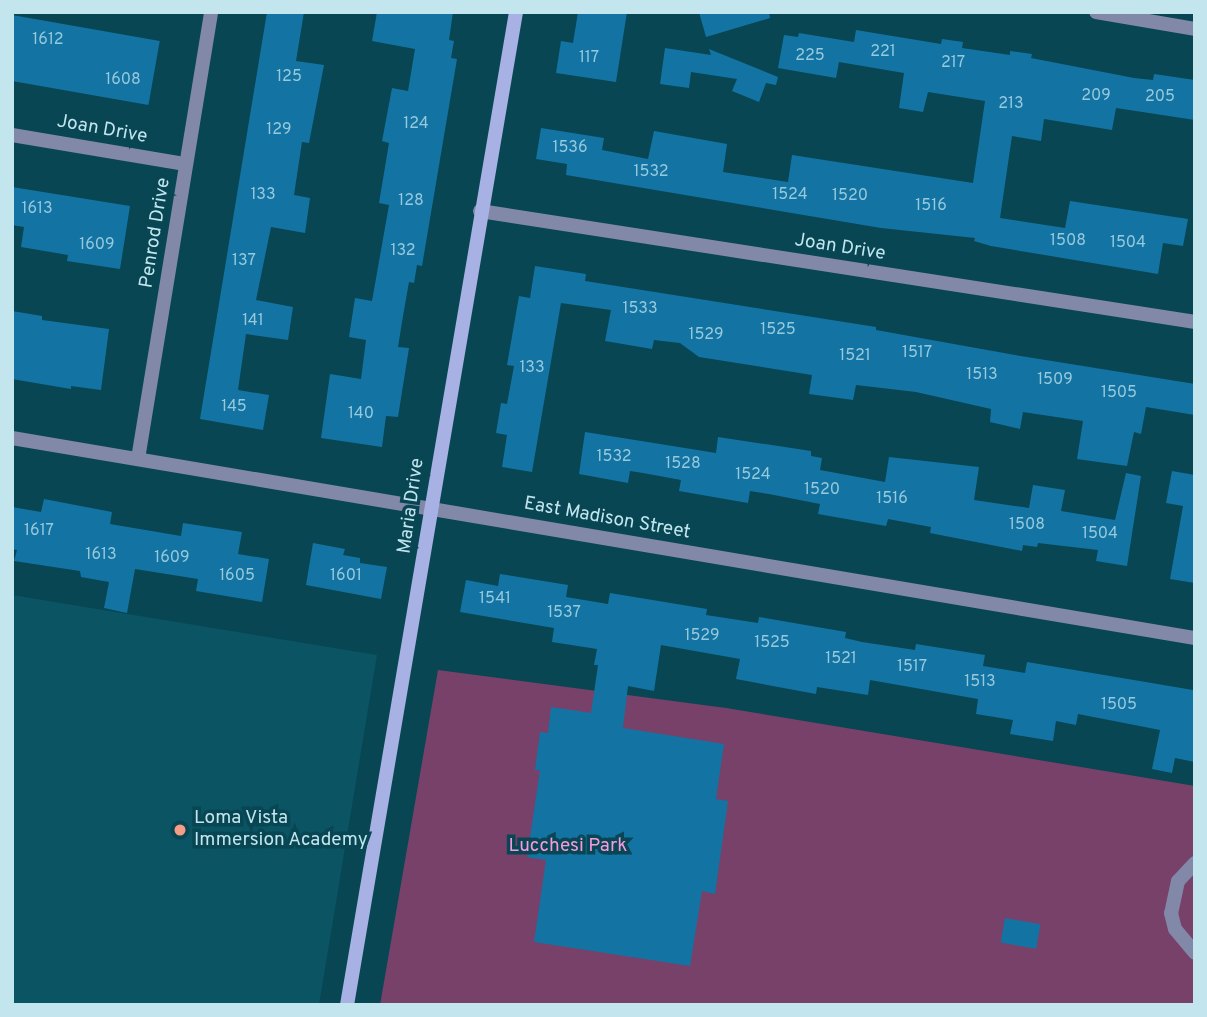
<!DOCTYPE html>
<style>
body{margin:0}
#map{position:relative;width:1207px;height:1017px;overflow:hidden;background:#084653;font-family:Overpass,sans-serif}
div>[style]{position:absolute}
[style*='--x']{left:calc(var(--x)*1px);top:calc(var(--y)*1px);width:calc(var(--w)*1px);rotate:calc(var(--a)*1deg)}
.built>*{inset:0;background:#0a5463}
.green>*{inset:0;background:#77416a}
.building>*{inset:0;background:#1374a3;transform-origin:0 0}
.street>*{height:14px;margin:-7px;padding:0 7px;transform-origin:7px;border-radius:7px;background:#8288a8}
.secondary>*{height:14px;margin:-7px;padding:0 7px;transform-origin:7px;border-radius:7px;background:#a7b1e4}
.dots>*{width:19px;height:19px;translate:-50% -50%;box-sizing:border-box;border:4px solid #084653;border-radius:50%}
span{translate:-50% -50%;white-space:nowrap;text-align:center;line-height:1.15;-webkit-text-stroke:7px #084653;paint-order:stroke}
.number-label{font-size:16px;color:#96c9db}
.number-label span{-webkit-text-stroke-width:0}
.street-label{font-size:19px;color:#c2e5ee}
.poi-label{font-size:19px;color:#c2e5ee}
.left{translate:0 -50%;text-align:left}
.park-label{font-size:19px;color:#f79be0}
.frame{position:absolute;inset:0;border:14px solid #c2e5ee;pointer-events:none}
</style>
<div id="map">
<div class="built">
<i style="clip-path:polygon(12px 595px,377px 655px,319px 1005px,12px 1005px)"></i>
</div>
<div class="green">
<i style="clip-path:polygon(438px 670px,726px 708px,1195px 786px,1195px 1005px,380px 1005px)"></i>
</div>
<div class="building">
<i style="clip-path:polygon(267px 12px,304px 12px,296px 61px,324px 65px,309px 143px,302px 142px,294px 195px,310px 198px,305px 233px,271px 227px,256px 300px,293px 307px,288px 340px,246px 334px,238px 390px,269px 395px,263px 430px,200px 419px)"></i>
<i style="clip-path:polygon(377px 12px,453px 12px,449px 40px,454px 41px,451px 58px,457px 59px,422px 266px,417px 265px,414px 283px,409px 282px,403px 316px,398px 347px,409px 348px,398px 417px,386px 416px,382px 447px,321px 438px,330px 374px,361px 379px,366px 340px,349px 337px,355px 298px,372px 301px,389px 205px,379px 203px,389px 143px,382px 141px,392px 88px,408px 91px,415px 49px,372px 41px)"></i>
<i style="clip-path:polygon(578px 12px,627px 12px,616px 82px,556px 73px,561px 41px,573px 43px)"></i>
<i style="clip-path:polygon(699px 12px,769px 12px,770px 18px,706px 37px)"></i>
<i style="left:12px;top:15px;width:150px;height:65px;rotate:10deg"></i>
<i style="clip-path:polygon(856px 30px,941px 44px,942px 39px,963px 42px,962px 48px,1010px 55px,1010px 51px,1032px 54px,1031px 58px,1134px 78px,1153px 80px,1154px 74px,1195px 80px,1195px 120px,1116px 108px,1112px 130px,1044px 119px,1041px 141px,1012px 136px,1000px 218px,1065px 228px,1070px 201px,1188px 219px,1183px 246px,1163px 243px,1158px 274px,991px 246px,974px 241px,975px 238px,881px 228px,566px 175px,567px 164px,536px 159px,541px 128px,604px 138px,602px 150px,648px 159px,654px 131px,727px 144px,723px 172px,788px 182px,792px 155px,973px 183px,985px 101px,928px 92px,923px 112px,899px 108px,904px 73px,839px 62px,836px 78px,778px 68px,784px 35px,798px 37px,799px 33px,854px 42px)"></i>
<i style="clip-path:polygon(665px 48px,711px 55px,709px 49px,778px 77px,776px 85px,766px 83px,759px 102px,732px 91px,737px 79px,691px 72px,689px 88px,660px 84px)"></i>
<i style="clip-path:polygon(12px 187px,130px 206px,120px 269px,67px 261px,68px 255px,21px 247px,24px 227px,12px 225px)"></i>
<i style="clip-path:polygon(535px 266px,586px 274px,585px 281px,876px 327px,876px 330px,1015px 355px,1195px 384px,1195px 415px,1146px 407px,1141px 434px,1134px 432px,1127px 466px,1077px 459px,1083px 421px,1023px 412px,1020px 429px,990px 422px,991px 409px,916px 392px,856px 385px,853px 400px,809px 394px,812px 375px,699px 357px,680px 343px,654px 340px,652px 349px,605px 341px,611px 310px,561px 303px,532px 472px,502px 467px,507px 435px,496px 433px,501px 403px,507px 404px,514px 366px,507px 365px,519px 296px,530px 298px)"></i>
<i style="clip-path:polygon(12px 311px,42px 316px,42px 320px,109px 329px,101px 390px,71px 386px,71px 389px,12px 379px)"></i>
<i style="clip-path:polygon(585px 432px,716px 453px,718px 437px,811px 451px,811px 456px,822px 458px,820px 470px,885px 482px,889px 457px,979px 467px,974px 500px,1029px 508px,1033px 485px,1065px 490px,1061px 511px,1115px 520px,1126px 473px,1141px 476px,1127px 566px,1096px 561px,1098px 550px,1038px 543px,1037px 547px,1023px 545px,1022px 551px,930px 533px,931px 527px,888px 519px,886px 526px,818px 514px,820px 504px,769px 494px,750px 491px,748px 503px,679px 491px,681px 480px,643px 473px,630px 471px,628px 483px,579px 474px)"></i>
<i style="clip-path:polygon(1172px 471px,1195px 475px,1195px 583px,1170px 579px,1183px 506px,1166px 503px)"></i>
<i style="clip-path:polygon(44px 499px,112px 512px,110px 524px,181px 536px,183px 523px,242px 532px,238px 554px,269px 559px,262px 602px,196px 591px,198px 579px,135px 569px,127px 613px,104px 608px,109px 582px,81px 577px,80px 571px,14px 561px,17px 550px,12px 549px,12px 507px,41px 512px)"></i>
<i style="clip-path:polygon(313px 543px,345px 549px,343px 555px,360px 558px,360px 563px,387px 567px,381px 599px,306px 585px)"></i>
<i style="clip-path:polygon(500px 574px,568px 585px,566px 597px,608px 604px,610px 593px,707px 609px,706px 615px,758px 623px,759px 617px,846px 632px,845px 638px,862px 642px,915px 650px,916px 644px,985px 655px,983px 666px,1025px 673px,1027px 662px,1193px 690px,1195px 762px,1175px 758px,1172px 773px,1152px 769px,1160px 730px,1078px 714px,1076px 725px,1056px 721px,1053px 741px,1010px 734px,1013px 720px,976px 714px,978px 699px,870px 680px,868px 695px,817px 687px,816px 694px,736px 679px,740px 659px,661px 645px,654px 691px,628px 686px,623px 728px,724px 744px,716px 799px,728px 801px,715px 894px,702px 891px,690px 966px,534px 942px,546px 860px,527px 857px,540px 770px,535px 770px,540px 732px,548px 733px,551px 707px,591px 713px,598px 665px,594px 665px,597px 649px,552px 642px,554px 628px,460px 612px,466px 580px,498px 586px)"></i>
<i style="left:1005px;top:918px;width:36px;height:25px;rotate:10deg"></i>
</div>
<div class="street">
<i style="--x:1096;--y:12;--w:100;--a:9.7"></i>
<i style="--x:12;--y:135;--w:176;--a:9.5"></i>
<i style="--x:480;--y:211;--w:724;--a:8.82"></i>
<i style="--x:12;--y:438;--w:1200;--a:9.6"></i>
<i style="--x:138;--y:459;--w:453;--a:-80.7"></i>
<i style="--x:1195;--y:863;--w:25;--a:133"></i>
<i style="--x:1178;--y:881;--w:33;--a:102"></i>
<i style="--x:1171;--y:913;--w:16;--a:76"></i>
<i style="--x:1175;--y:929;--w:31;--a:50"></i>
</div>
<div class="secondary">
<i style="--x:347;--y:1005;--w:1007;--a:-80.34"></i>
</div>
<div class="dots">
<i style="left:180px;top:830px;background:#f49e86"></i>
</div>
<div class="number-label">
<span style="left:48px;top:40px">1612</span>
<span style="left:883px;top:52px">221</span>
<span style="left:810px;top:56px">225</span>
<span style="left:589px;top:58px">117</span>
<span style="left:953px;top:63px">217</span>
<span style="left:289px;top:77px">125</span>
<span style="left:123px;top:80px">1608</span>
<span style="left:1096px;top:96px">209</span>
<span style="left:1160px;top:97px">205</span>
<span style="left:1011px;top:104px">213</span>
<span style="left:416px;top:124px">124</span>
<span style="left:279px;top:130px">129</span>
<span style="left:570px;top:148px">1536</span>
<span style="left:651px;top:172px">1532</span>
<span style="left:263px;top:195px">133</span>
<span style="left:790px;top:195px">1524</span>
<span style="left:850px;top:196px">1520</span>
<span style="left:411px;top:201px">128</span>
<span style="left:931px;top:206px">1516</span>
<span style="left:37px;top:209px">1613</span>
<span style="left:1068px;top:241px">1508</span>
<span style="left:1128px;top:243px">1504</span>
<span style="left:97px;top:245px">1609</span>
<span style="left:403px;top:251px">132</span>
<span style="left:244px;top:261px">137</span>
<span style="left:640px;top:309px">1533</span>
<span style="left:253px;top:321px">141</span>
<span style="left:778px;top:330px">1525</span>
<span style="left:706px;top:335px">1529</span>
<span style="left:917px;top:353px">1517</span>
<span style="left:855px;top:356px">1521</span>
<span style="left:532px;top:368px">133</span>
<span style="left:982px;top:375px">1513</span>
<span style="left:1055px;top:380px">1509</span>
<span style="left:1119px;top:393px">1505</span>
<span style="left:234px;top:407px">145</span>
<span style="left:361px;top:414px">140</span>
<span style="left:614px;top:457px">1532</span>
<span style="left:683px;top:464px">1528</span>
<span style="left:753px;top:475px">1524</span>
<span style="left:822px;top:490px">1520</span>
<span style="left:892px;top:499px">1516</span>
<span style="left:1027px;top:525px">1508</span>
<span style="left:39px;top:531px">1617</span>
<span style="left:1100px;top:534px">1504</span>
<span style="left:101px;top:555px">1613</span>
<span style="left:172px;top:558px">1609</span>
<span style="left:237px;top:576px">1605</span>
<span style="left:346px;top:576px">1601</span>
<span style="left:495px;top:599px">1541</span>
<span style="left:564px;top:613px">1537</span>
<span style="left:702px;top:636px">1529</span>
<span style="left:772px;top:643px">1525</span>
<span style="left:841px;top:659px">1521</span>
<span style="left:912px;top:667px">1517</span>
<span style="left:980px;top:682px">1513</span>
<span style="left:1119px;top:705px">1505</span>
</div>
<div class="street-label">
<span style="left:102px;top:130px;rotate:10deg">Joan Drive</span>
<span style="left:156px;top:233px;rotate:-81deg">Penrod Drive</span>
<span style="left:840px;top:248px;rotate:9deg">Joan Drive</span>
<span style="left:412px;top:506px;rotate:-82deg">Maria Drive</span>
<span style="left:607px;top:519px;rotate:10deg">East Madison Street</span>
</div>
<div class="poi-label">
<span class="left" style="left:194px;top:830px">Loma Vista<br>Immersion Academy</span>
</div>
<div class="park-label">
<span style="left:568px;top:847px">Lucchesi Park</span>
</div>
<div class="frame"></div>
</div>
